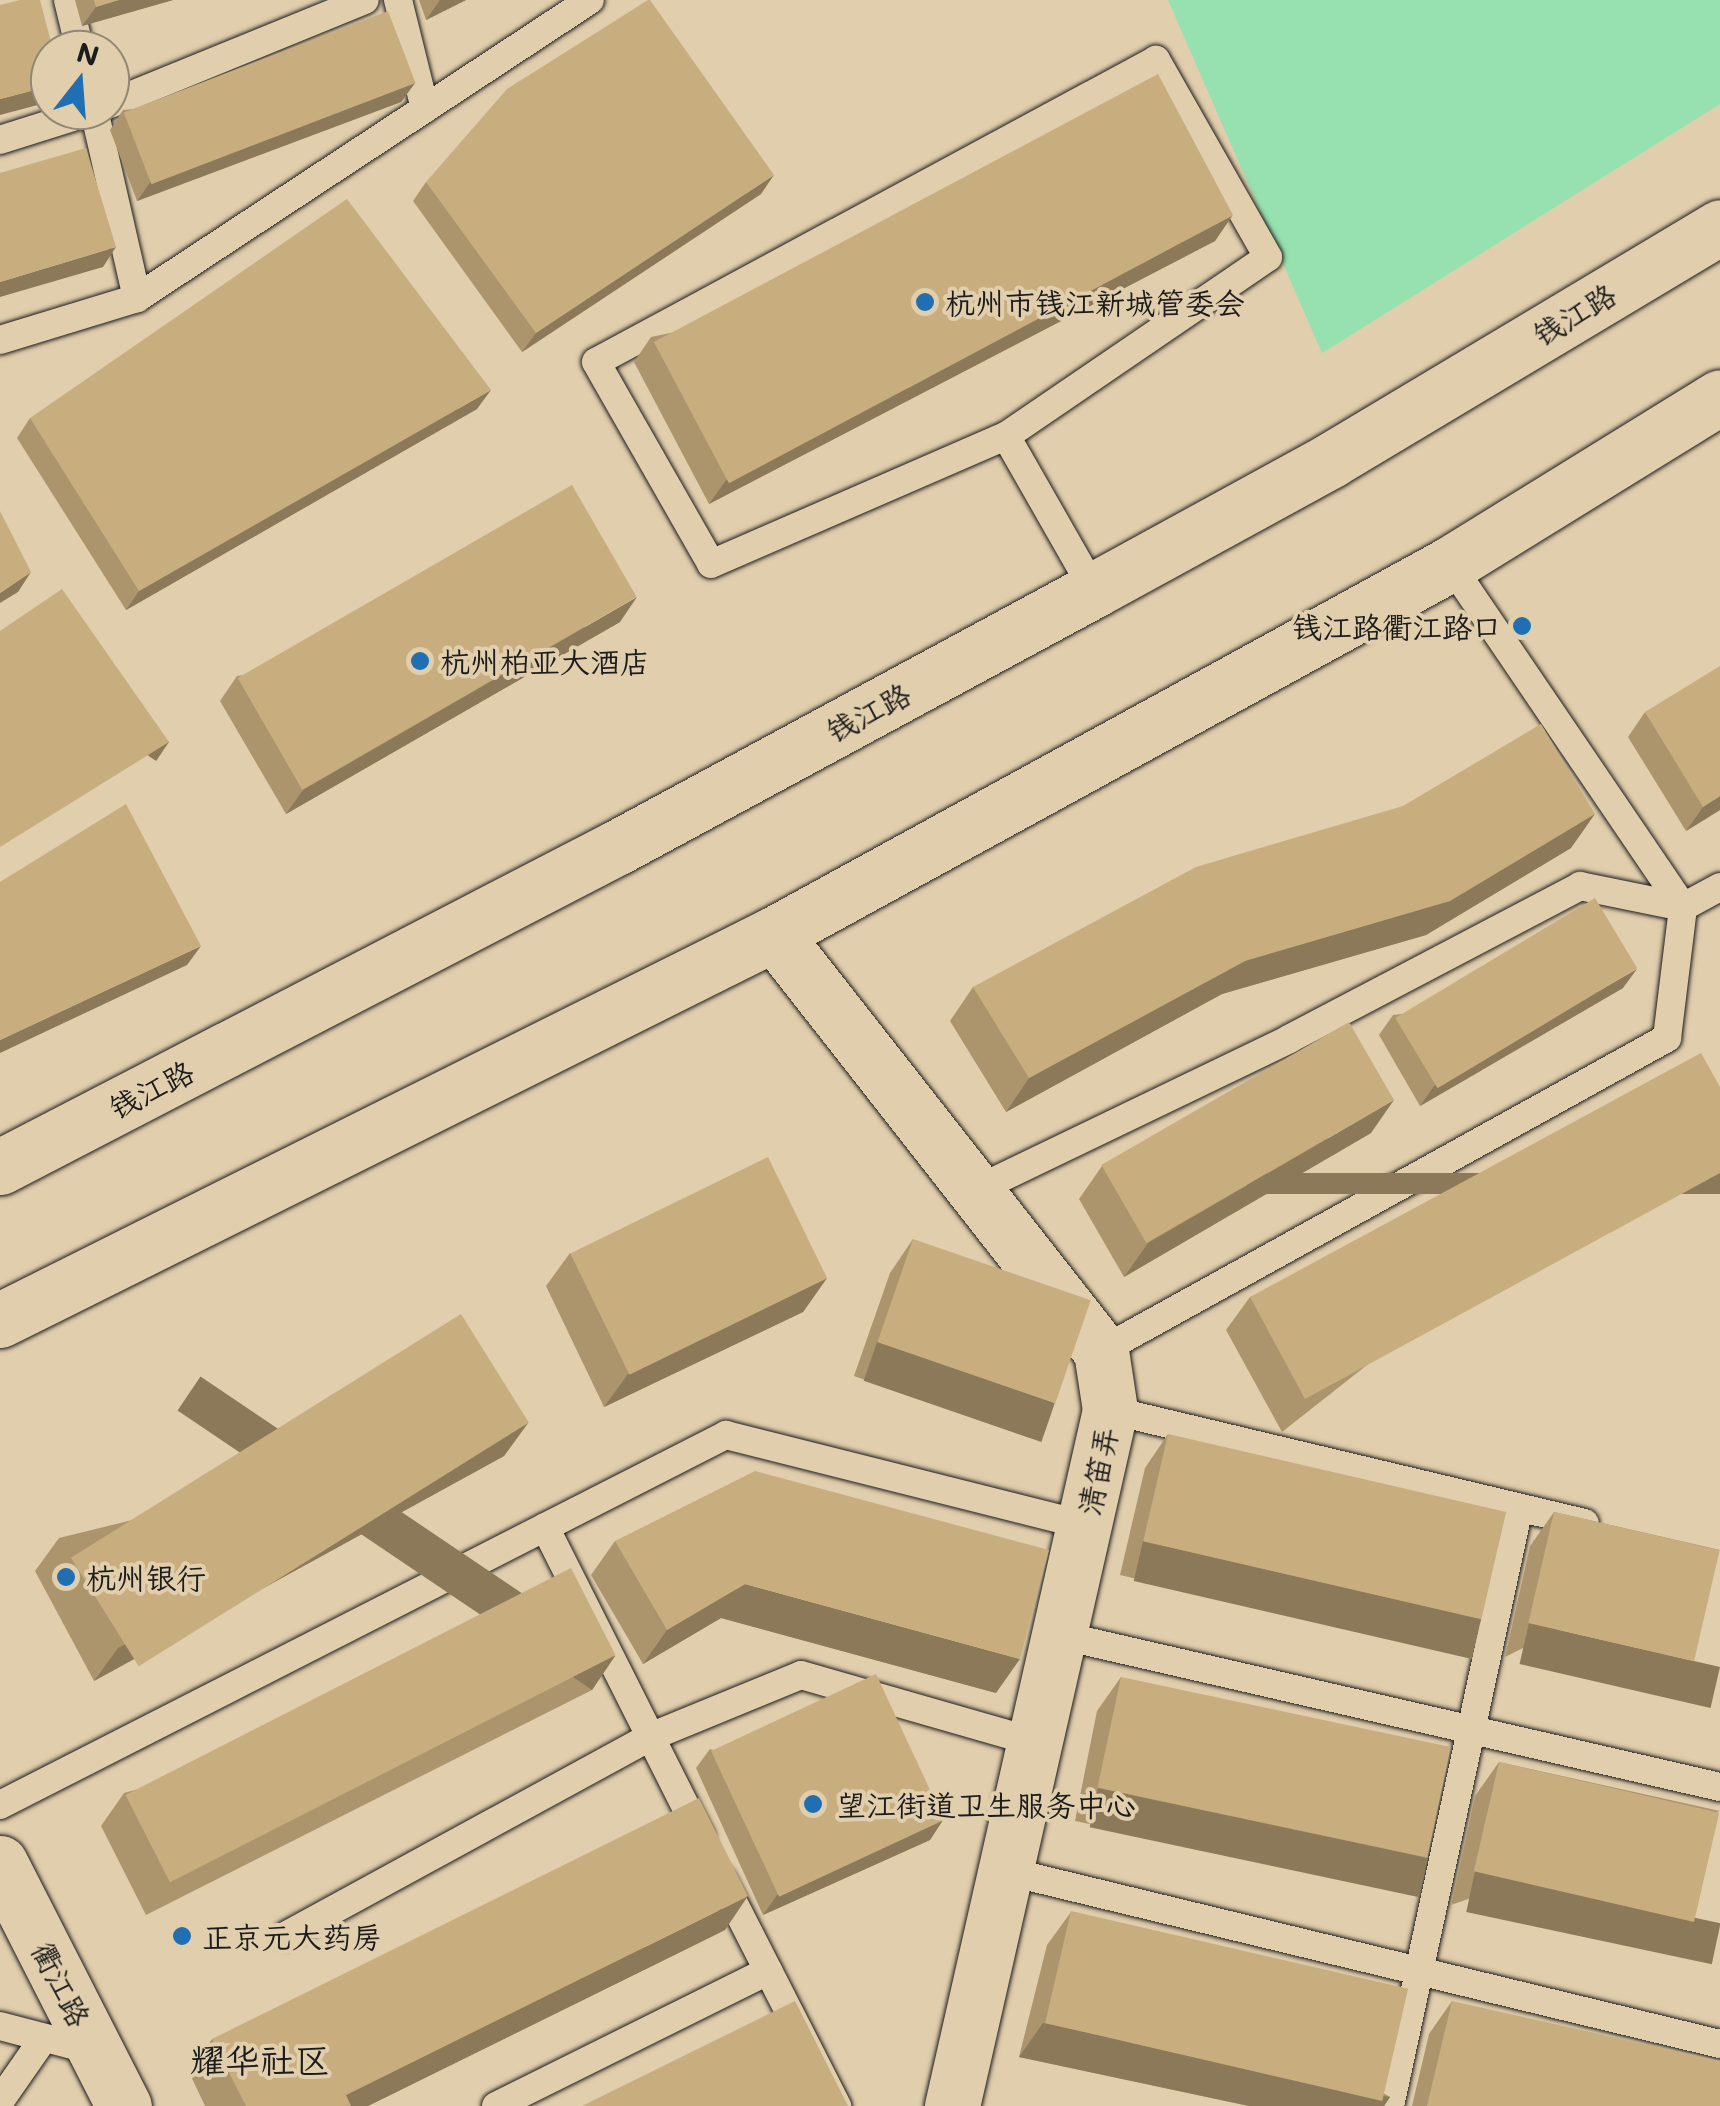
<!DOCTYPE html>
<meta charset="utf-8">
<style>
body{margin:0}
#map{position:relative;width:1720px;height:2106px;overflow:hidden;background:#e0ceac;font-family:Mali,"LXGW WenKai TC",sans-serif}
div>[style]{position:absolute}
[style*='--x']{left:calc(var(--x)*1px);top:calc(var(--y)*1px);width:calc(var(--w)*1px);rotate:calc(var(--a)*1deg)}
.green>*{inset:0;background:#97e0af}
.roads{filter:drop-shadow(0 0 2px #1c1c1c) drop-shadow(0 0 2px #1c1c1c)}
.lane>*{height:28px;margin:-14px;padding:0 14px;transform-origin:14px;border-radius:14px;background:#e0ceac}
.street>*{height:55px;margin:-27.5px;padding:0 27.5px;transform-origin:27.5px;border-radius:27.5px;background:#e0ceac}
.secondary>*{height:55px;margin:-27.5px;padding:0 27.5px;transform-origin:27.5px;border-radius:27.5px;background:#e0ceac}
.wall>*{inset:0;background:#ac956d}
.shaded-wall>*{inset:0;background:#8c7959;transform-origin:0 0}
.building>*{inset:0;background:#c8ad7f;transform-origin:0 0}
.dots>*{width:28px;height:28px;translate:-50% -50%;box-sizing:border-box;border:5px solid #e0ceac;border-radius:50%}
span{translate:-50% -50%;white-space:nowrap;text-align:center;line-height:1.15;-webkit-text-stroke:8px #e0ceac;paint-order:stroke}
.poi-label{font-size:30px;color:#1c1c1c}
.left{translate:0 -50%;text-align:left}
.right{translate:-100% -50%;text-align:right}
.street-label{font-size:30px;color:#1c1c1c}
.quarter-label{font-size:35px;color:#1c1c1c}
.north{position:absolute;left:30px;top:30px;width:100px;height:100px;box-sizing:border-box;background:#e0ceac;border:2px solid #928772;border-radius:50%;rotate:17deg;font-size:28px;font-weight:700;line-height:40px;text-align:center;color:#1c1c1c}
.north::after{content:'';display:block;margin:auto;width:35px;height:45px;background:#1f6fb2;clip-path:polygon(50% 0,100% 100%,50% 72%,0 100%)}
</style>
<div id="map">
<div class="green">
<i style="clip-path:polygon(1168px 0,1720px 0,1720px 104px,1322px 353px)"></i>
</div>
<div class="roads">
<div class="lane">
<i style="--x:68;--y:0;--w:51;--a:76.5"></i>
<i style="--x:398;--y:0;--w:112;--a:76.1"></i>
<i style="--x:110;--y:104;--w:275;--a:-22.2"></i>
<i style="--x:94;--y:110;--w:193;--a:77.1"></i>
<i style="--x:0;--y:140;--w:100;--a:-17.5"></i>
<i style="--x:0;--y:340;--w:143;--a:-17"></i>
<i style="--x:137;--y:298;--w:542;--a:-33.34"></i>
<i style="--x:1006;--y:436;--w:317;--a:-34.3"></i>
<i style="--x:1268;--y:257;--w:227;--a:-119.6"></i>
<i style="--x:1156;--y:60;--w:636;--a:151.66"></i>
<i style="--x:596;--y:362;--w:232;--a:60.3"></i>
<i style="--x:711;--y:564;--w:322;--a:-23.5"></i>
<i style="--x:1006;--y:436;--w:177;--a:60.3"></i>
<i style="--x:1450;--y:564;--w:415;--a:55.8"></i>
<i style="--x:978;--y:1189;--w:345;--a:-25.7"></i>
<i style="--x:1289;--y:1039;--w:329;--a:-27.7"></i>
<i style="--x:1580;--y:886;--w:105;--a:11.5"></i>
<i style="--x:1101;--y:1351;--w:647;--a:-28.94"></i>
<i style="--x:1667;--y:1038;--w:132;--a:-83"></i>
<i style="--x:1683;--y:907;--w:42;--a:-28.4"></i>
<i style="--x:1110;--y:1410;--w:488;--a:13.4"></i>
<i style="--x:545;--y:1527;--w:347;--a:63.3"></i>
<i style="--x:1059;--y:1635;--w:678;--a:12.95"></i>
<i style="--x:0;--y:1805;--w:815;--a:-27.01"></i>
<i style="--x:726;--y:1435;--w:370;--a:14.1"></i>
<i style="--x:1006;--y:1871;--w:735;--a:13.62"></i>
<i style="--x:722;--y:1880;--w:254;--a:63"></i>
<i style="--x:287;--y:1935;--w:413;--a:-28.6"></i>
<i style="--x:650;--y:1737;--w:163;--a:-22.3"></i>
<i style="--x:801;--y:1675;--w:243;--a:16"></i>
<i style="--x:0;--y:2026;--w:98;--a:14.7"></i>
<i style="--x:0;--y:2101;--w:77;--a:-55.1"></i>
<i style="--x:496;--y:2106;--w:304;--a:-26.4"></i>
<i style="--x:1390;--y:2106;--w:612;--a:-77.83"></i>
</div>
<div class="street">
<i style="--x:774;--y:934;--w:530;--a:51.9"></i>
<i style="--x:1101;--y:1351;--w:60;--a:81.3"></i>
<i style="--x:1110;--y:1410;--w:714;--a:102.79"></i>
</div>
<div class="secondary">
<i style="--x:0;--y:1167;--w:696;--a:-27.38"></i>
<i style="--x:618;--y:847;--w:541;--a:-28.37"></i>
<i style="--x:1094;--y:590;--w:270;--a:-28.7"></i>
<i style="--x:1331;--y:460;--w:453;--a:-30.9"></i>
<i style="--x:0;--y:1320;--w:865;--a:-26.51"></i>
<i style="--x:774;--y:934;--w:771;--a:-28.69"></i>
<i style="--x:1450;--y:564;--w:317;--a:-31.7"></i>
<i style="--x:0;--y:1863;--w:273;--a:63"></i>
</div>
</div>
<div class="wall">
<i style="clip-path:polygon(75px 0,173px 0,82px 26px)"></i>
<i style="clip-path:polygon(419px 0,466px 0,426px 20px)"></i>
<i style="clip-path:polygon(415px 83px,401px 102px,137px 201px,110px 130px,123px 110px)"></i>
<i style="clip-path:polygon(426px 182px,761px 194px,522px 352px,413px 201px)"></i>
<i style="clip-path:polygon(1232px 216px,1215px 241px,709px 504px,634px 362px,651px 337px)"></i>
<i style="clip-path:polygon(477px 409px,126px 610px,17px 438px,30px 418px)"></i>
<i style="clip-path:polygon(620px 622px,286px 814px,220px 701px,237px 676px)"></i>
<i style="clip-path:polygon(1645px 712px,1720px 810px,1686px 831px,1628px 737px)"></i>
<i style="clip-path:polygon(1403px 806px,1571px 848px,1426px 935px,1222px 994px,1006px 1112px,950px 1021px,973px 987px)"></i>
<i style="clip-path:polygon(1623px 988px,1420px 1106px,1379px 1035px,1393px 1015px)"></i>
<i style="clip-path:polygon(1720px 1087px,1282px 1432px,1226px 1330px,1250px 1297px)"></i>
<i style="clip-path:polygon(1371px 1133px,1124px 1277px,1079px 1199px,1102px 1166px)"></i>
<i style="clip-path:polygon(913px 1239px,1054px 1404px,1030px 1438px,854px 1376px,890px 1273px)"></i>
<i style="clip-path:polygon(570px 1253px,827px 1278px,803px 1312px,604px 1407px,546px 1286px)"></i>
<i style="clip-path:polygon(528px 1423px,504px 1456px,94px 1681px,35px 1571px,59px 1538px)"></i>
<i style="clip-path:polygon(1168px 1434px,1481px 1621px,1458px 1654px,1120px 1575px,1145px 1468px)"></i>
<i style="clip-path:polygon(1554px 1512px,1720px 1550px,1505px 1657px,1530px 1546px)"></i>
<i style="clip-path:polygon(615px 1541px,996px 1693px,721px 1618px,643px 1664px,591px 1575px)"></i>
<i style="clip-path:polygon(615px 1656px,592px 1690px,146px 1915px,101px 1826px,124px 1793px)"></i>
<i style="clip-path:polygon(1121px 1677px,1428px 1857px,1405px 1890px,1075px 1821px,1097px 1711px)"></i>
<i style="clip-path:polygon(710px 1749px,943px 1820px,930px 1840px,763px 1915px,696px 1768px)"></i>
<i style="clip-path:polygon(1499px 1762px,1720px 1811px,1451px 1905px,1475px 1796px)"></i>
<i style="clip-path:polygon(1071px 1912px,1390px 2097px,1384px 2106px,1249px 2106px,1019px 2057px,1047px 1945px)"></i>
<i style="clip-path:polygon(725px 1930px,368px 2106px,205px 2106px,189px 2072px,212px 2039px)"></i>
<i style="clip-path:polygon(1452px 2001px,1720px 2106px,1412px 2106px,1429px 2034px)"></i>
</div>
<div class="shaded-wall">
<i style="clip-path:polygon(119px 0,173px 0,82px 26px,96px 7px)"></i>
<i style="clip-path:polygon(440px 0,466px 0,426px 20px)"></i>
<i style="clip-path:polygon(415px 83px,401px 102px,137px 201px,151px 181px)"></i>
<i style="clip-path:polygon(50px 86px,49px 102px,0 115px,0 99px)"></i>
<i style="clip-path:polygon(774px 175px,761px 194px,522px 352px,536px 333px)"></i>
<i style="clip-path:polygon(1232px 216px,1215px 241px,709px 504px,726px 480px)"></i>
<i style="clip-path:polygon(116px 247px,103px 267px,0 297px,0 282px)"></i>
<i style="clip-path:polygon(491px 390px,477px 409px,126px 610px,139px 591px)"></i>
<i style="clip-path:polygon(31px 572px,18px 592px,0 603px,0 593px)"></i>
<i style="clip-path:polygon(637px 597px,620px 622px,286px 814px,303px 790px)"></i>
<i style="left:169px;top:742px;width:23px;height:199px;rotate:124deg"></i>
<i style="clip-path:polygon(1720px 796px,1720px 810px,1686px 831px,1703px 807px)"></i>
<i style="clip-path:polygon(1595px 814px,1571px 848px,1426px 935px,1222px 994px,1006px 1112px,1029px 1078px,1245px 961px)"></i>
<i style="clip-path:polygon(201px 946px,187px 965px,0 1053px,0 1040px)"></i>
<i style="clip-path:polygon(1637px 969px,1623px 988px,1420px 1106px,1434px 1086px)"></i>
<i style="clip-path:polygon(1394px 1100px,1371px 1133px,1124px 1277px,1148px 1243px)"></i>
<i style="left:1720px;top:1173px;width:21px;height:473px;rotate:90deg"></i>
<i style="clip-path:polygon(827px 1278px,803px 1312px,604px 1407px,628px 1374px)"></i>
<i style="left:877px;top:1342px;width:188px;height:41px;rotate:19deg"></i>
<i style="clip-path:polygon(528px 1423px,504px 1456px,94px 1681px,118px 1648px)"></i>
<i style="left:1143px;top:1541px;width:347px;height:41px;rotate:13deg"></i>
<i style="clip-path:polygon(745px 1584px,1020px 1659px,996px 1693px,721px 1618px,643px 1664px,667px 1630px)"></i>
<i style="left:1529px;top:1623px;width:196px;height:42px;rotate:13deg"></i>
<i style="left:615px;top:1656px;width:41px;height:500px;rotate:124deg"></i>
<i style="left:1098px;top:1788px;width:337px;height:40px;rotate:12deg"></i>
<i style="clip-path:polygon(943px 1820px,930px 1840px,763px 1915px,777px 1895px)"></i>
<i style="left:1475px;top:1871px;width:251px;height:42px;rotate:12deg"></i>
<i style="clip-path:polygon(748px 1896px,725px 1930px,368px 2106px,338px 2106px,346px 2095px)"></i>
<i style="clip-path:polygon(1043px 2023px,1390px 2097px,1384px 2106px,1249px 2106px,1019px 2057px)"></i>
</div>
<div class="building">
<i style="clip-path:polygon(20px 0,40px 0,53px 50px,50px 50px,50px 86px,0 99px,0 5px)"></i>
<i style="clip-path:polygon(94px 0,119px 0,96px 7px)"></i>
<i style="clip-path:polygon(648px 0,650px 0,774px 175px,536px 333px,426px 182px,507px 89px)"></i>
<i style="left:388px;top:11px;width:77px;height:283px;rotate:69deg"></i>
<i style="left:1158px;top:74px;width:160px;height:571px;rotate:62deg"></i>
<i style="clip-path:polygon(86px 148px,116px 247px,0 282px,0 173px)"></i>
<i style="clip-path:polygon(347px 199px,491px 390px,139px 591px,30px 418px)"></i>
<i style="left:572px;top:485px;width:129px;height:386px;rotate:60deg"></i>
<i style="clip-path:polygon(0 511px,31px 572px,0 593px)"></i>
<i style="clip-path:polygon(62px 589px,169px 742px,0 847px,0 631px)"></i>
<i style="clip-path:polygon(1720px 666px,1720px 796px,1703px 807px,1645px 712px)"></i>
<i style="clip-path:polygon(1541px 724px,1595px 814px,1450px 901px,1245px 961px,1029px 1078px,973px 987px,1196px 867px,1403px 806px)"></i>
<i style="clip-path:polygon(126px 804px,201px 946px,0 1040px,0 882px)"></i>
<i style="left:1595px;top:898px;width:82px;height:233px;rotate:59deg"></i>
<i style="left:1349px;top:1022px;width:90px;height:286px;rotate:60deg"></i>
<i style="clip-path:polygon(1701px 1053px,1720px 1087px,1720px 1173px,1305px 1399px,1250px 1297px)"></i>
<i style="left:768px;top:1157px;width:135px;height:220px;rotate:64deg"></i>
<i style="left:913px;top:1239px;width:188px;height:109px;rotate:19deg"></i>
<i style="left:461px;top:1314px;width:128px;height:460px;rotate:58deg"></i>
<i style="left:1168px;top:1434px;width:347px;height:110px;rotate:13deg"></i>
<i style="clip-path:polygon(755px 1471px,1049px 1550px,1020px 1659px,745px 1584px,667px 1630px,615px 1541px)"></i>
<i style="left:1554px;top:1512px;width:170px;height:114px;rotate:13deg"></i>
<i style="left:571px;top:1568px;width:98px;height:500px;rotate:63deg"></i>
<i style="left:876px;top:1674px;width:161px;height:182px;rotate:65deg"></i>
<i style="left:1121px;top:1677px;width:337px;height:113px;rotate:12deg"></i>
<i style="left:1499px;top:1762px;width:226px;height:112px;rotate:13deg"></i>
<i style="clip-path:polygon(699px 1798px,748px 1896px,346px 2095px,351px 2106px,246px 2106px,212px 2039px)"></i>
<i style="left:1071px;top:1911px;width:346px;height:115px;rotate:13deg"></i>
<i style="clip-path:polygon(795px 2001px,848px 2106px,582px 2106px)"></i>
<i style="clip-path:polygon(1452px 2001px,1720px 2061px,1720px 2106px,1427px 2106px)"></i>
</div>
<div class="dots">
<i style="left:925px;top:302px;background:#1f6fb2"></i>
<i style="left:1522px;top:626px;background:#1f6fb2"></i>
<i style="left:420px;top:661px;background:#1f6fb2"></i>
<i style="left:66px;top:1577px;background:#1f6fb2"></i>
<i style="left:813px;top:1804px;background:#1f6fb2"></i>
<i style="left:182px;top:1936px;background:#1f6fb2"></i>
</div>
<div class="poi-label">
<span class="left" style="left:945px;top:302px">杭州市钱江新城管委会</span>
<span class="right" style="left:1502px;top:626px">钱江路衢江路口</span>
<span class="left" style="left:440px;top:661px">杭州柏亚大酒店</span>
<span class="left" style="left:86px;top:1577px">杭州银行</span>
<span class="left" style="left:836px;top:1804px">望江街道卫生服务中心</span>
<span class="left" style="left:202px;top:1936px">正京元大药房</span>
</div>
<div class="street-label">
<span style="left:1574px;top:314px;rotate:-31deg">钱江路</span>
<span style="left:868px;top:712px;rotate:-28deg">钱江路</span>
<span style="left:151px;top:1089px;rotate:-27deg">钱江路</span>
<span style="left:1097px;top:1471px;rotate:-78deg">清笛弄</span>
<span style="left:62px;top:1984px;rotate:63deg">衢江路</span>
</div>
<div class="quarter-label">
<span style="left:260px;top:2059px">耀华社区</span>
</div>
<div class="north">N</div>
</div>
